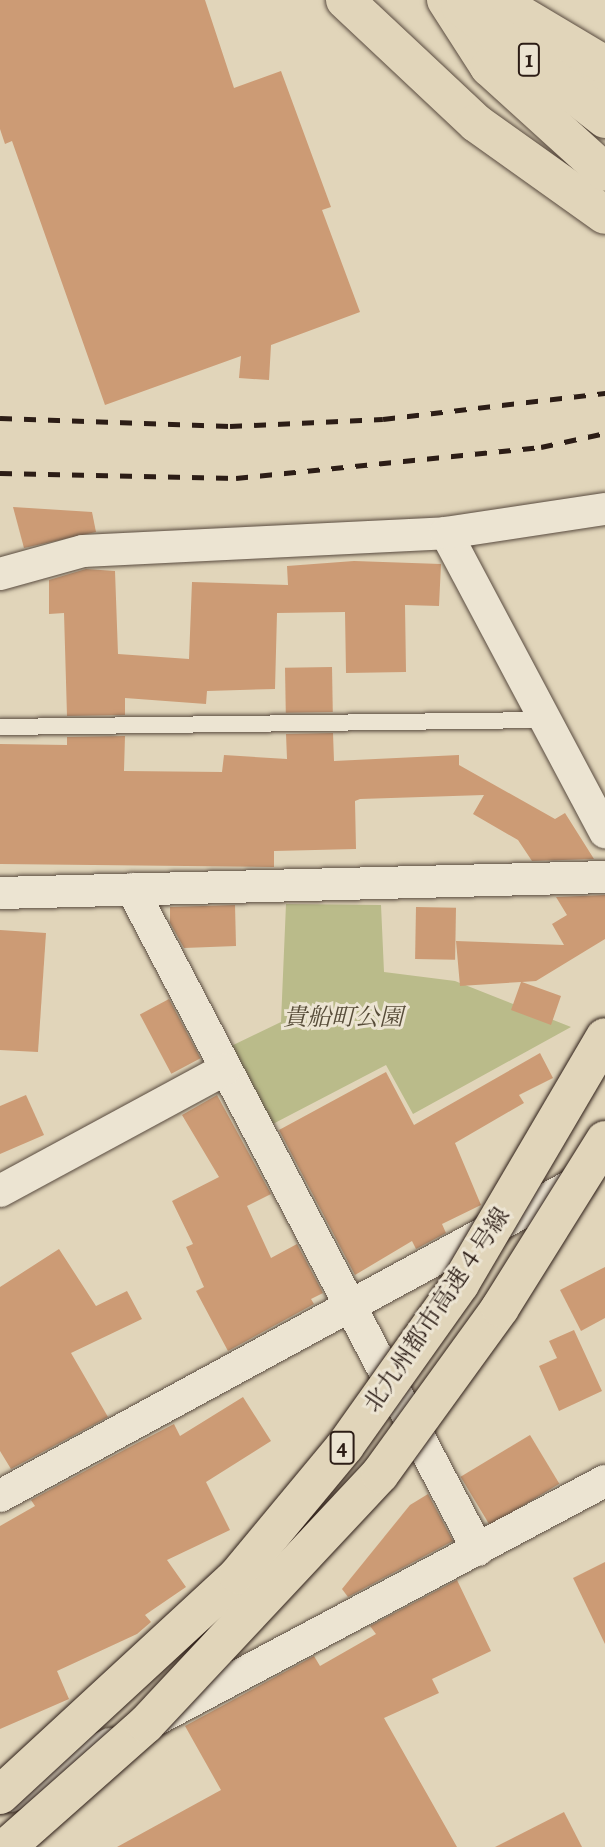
<!DOCTYPE html>
<meta charset="utf-8">
<style>
body{margin:0}
#map{position:relative;width:605px;height:1847px;overflow:hidden;background:#e1d5ba;font-family:Alegreya,"Noto Serif JP",serif}
div>[style]{position:absolute}
[style*='--x']{left:calc(var(--x)*1px);top:calc(var(--y)*1px);width:calc(var(--w)*1px);rotate:calc(var(--a)*1deg)}
.green>*{inset:0;background:#babb8a}
.building>*{inset:0;background:#cc9b75;transform-origin:0 0}
.roads{filter:drop-shadow(0 0 2px #594b3f) drop-shadow(0 0 2px #594b3f)}
.service>*{height:16px;margin:-8px;padding:0 8px;transform-origin:8px;border-radius:8px;background:#ece4d2}
.minor>*{height:32px;margin:-16px;padding:0 16px;transform-origin:16px;border-radius:16px;background:#ece4d2}
.primary>*{height:38px;margin:-19px;padding:0 19px;transform-origin:19px;border-radius:19px;background:#e1d5ba}
.motorway>*{height:38px;margin:-19px;padding:0 19px;transform-origin:19px;border-radius:19px;background:#e1d5ba}
.rail>*{height:5px;margin-top:-2.5px;transform-origin:0;background:repeating-linear-gradient(90deg,#2c1d16 0 12px,transparent 0 24px)}
.bridges{filter:drop-shadow(0 0 2px #2c1d16) drop-shadow(0 0 2px #2c1d16)}
.motorway-bridge>*{height:38px;margin:-19px;padding:0 19px;transform-origin:19px;border-radius:19px;background:#e1d5ba}
span{translate:-50% -50%;white-space:nowrap;text-align:center;line-height:1.15;-webkit-text-stroke:6px #ece4d2;paint-order:stroke}
.shield-label span{padding:2px 5px;background:#ece4d2;border:2px solid;border-radius:5px;-webkit-text-stroke-width:0}
.shield-label{font-size:23px;color:#2c1d16;font-weight:700}
.park-label{font-size:24px;color:#574c39;font-style:italic}
.street-label{font-size:24px;color:#2c1d16}
</style>
<div id="map">
<div class="green">
<i style="clip-path:polygon(286px 904px,381px 905px,384px 972px,455px 981px,571px 1027px,413px 1114px,386px 1065px,269px 1126px,225px 1049px,281px 1022px)"></i>
</div>
<div class="building">
<i style="clip-path:polygon(0 0,205px 0,234px 88px,281px 71px,331px 207px,322px 210px,360px 312px,271px 345px,269px 380px,239px 378px,241px 356px,105px 405px,12px 141px,5px 144px,0 129px)"></i>
<i style="clip-path:polygon(13px 507px,92px 512px,96px 532px,24px 548px)"></i>
<i style="clip-path:polygon(354px 561px,441px 564px,439px 606px,405px 605px,406px 672px,346px 673px,345px 612px,277px 613px,275px 689px,207px 691px,206px 704px,125px 698px,125px 715px,67px 716px,64px 613px,49px 614px,49px 580px,86px 569px,115px 571px,118px 654px,189px 659px,192px 582px,288px 585px,287px 566px)"></i>
<i style="left:332px;top:667px;width:45px;height:47px;rotate:89deg"></i>
<i style="clip-path:polygon(333px 733px,334px 761px,459px 755px,459px 765px,555px 819px,565px 813px,594px 859px,532px 861px,518px 840px,473px 814px,484px 795px,360px 799px,355px 801px,356px 849px,274px 851px,274px 867px,0 864px,0 744px,67px 745px,67px 737px,125px 736px,124px 771px,222px 772px,224px 755px,287px 759px,286px 734px)"></i>
<i style="clip-path:polygon(605px 895px,605px 939px,536px 981px,522px 982px,561px 996px,551px 1025px,511px 1010px,521px 982px,460px 986px,456px 941px,564px 945px,552px 924px,567px 915px,556px 897px)"></i>
<i style="clip-path:polygon(235px 905px,236px 946px,184px 948px,170px 923px,170px 907px)"></i>
<i style="left:416px;top:907px;width:40px;height:52px;rotate:1deg"></i>
<i style="clip-path:polygon(0 930px,46px 933px,38px 1052px,0 1050px)"></i>
<i style="left:169px;top:999px;width:67px;height:33px;rotate:62deg"></i>
<i style="clip-path:polygon(540px 1053px,553px 1078px,519px 1095px,524px 1103px,455px 1143px,481px 1205px,442px 1224px,446px 1233px,416px 1249px,412px 1241px,355px 1275px,279px 1130px,386px 1072px,414px 1125px)"></i>
<i style="clip-path:polygon(26px 1095px,44px 1135px,0 1154px,0 1106px)"></i>
<i style="clip-path:polygon(217px 1095px,271px 1194px,247px 1206px,271px 1258px,297px 1244px,323px 1293px,311px 1299px,314px 1304px,228px 1351px,196px 1291px,204px 1287px,186px 1247px,193px 1244px,172px 1201px,219px 1177px,182px 1115px)"></i>
<i style="clip-path:polygon(59px 1249px,96px 1306px,127px 1291px,142px 1319px,71px 1353px,108px 1417px,11px 1469px,0 1451px,0 1287px)"></i>
<i style="clip-path:polygon(605px 1267px,605px 1318px,581px 1331px,560px 1290px)"></i>
<i style="clip-path:polygon(574px 1330px,602px 1391px,559px 1411px,539px 1366px,557px 1358px,549px 1341px)"></i>
<i style="clip-path:polygon(243px 1397px,271px 1441px,206px 1482px,230px 1530px,167px 1560px,186px 1587px,145px 1615px,151px 1622px,137px 1634px,57px 1671px,69px 1699px,0 1729px,0 1526px,35px 1506px,31px 1500px,126px 1449px,174px 1424px,180px 1436px)"></i>
<i style="left:530px;top:1435px;width:57px;height:81px;rotate:59deg"></i>
<i style="clip-path:polygon(428px 1494px,453px 1541px,348px 1597px,342px 1589px,410px 1505px)"></i>
<i style="clip-path:polygon(605px 1562px,605px 1644px,573px 1578px)"></i>
<i style="clip-path:polygon(457px 1580px,491px 1651px,432px 1679px,439px 1693px,384px 1718px,457px 1847px,117px 1847px,221px 1790px,185px 1726px,314px 1656px,320px 1666px,376px 1634px,370px 1626px)"></i>
<i style="clip-path:polygon(564px 1812px,582px 1847px,495px 1847px)"></i>
</div>
<div class="roads">
<div class="service">
<i style="--x:0;--y:727;--w:542;--a:-0.74"></i>
</div>
<div class="minor">
<i style="--x:446;--y:533;--w:339;--a:62"></i>
<i style="--x:0;--y:574;--w:86;--a:-15.5"></i>
<i style="--x:83;--y:551;--w:363;--a:-2.8"></i>
<i style="--x:446;--y:533;--w:161;--a:-8.6"></i>
<i style="--x:132;--y:889;--w:746;--a:62.37"></i>
<i style="--x:0;--y:893;--w:605;--a:-1.51"></i>
<i style="--x:0;--y:1191;--w:255;--a:-28.4"></i>
<i style="--x:0;--y:1496;--w:660;--a:-28.51"></i>
<i style="--x:159;--y:1718;--w:505;--a:-27.99"></i>
<i style="--x:11;--y:1796;--w:112;--a:-27.7"></i>
</div>
<div class="primary">
<i style="--x:543;--y:43;--w:78;--a:37.7"></i>
</div>
<div class="motorway">
<i style="--x:345;--y:0;--w:180;--a:43.2"></i>
<i style="--x:476;--y:123;--w:158;--a:35.5"></i>
<i style="--x:446;--y:0;--w:80;--a:57.3"></i>
<i style="--x:489;--y:67;--w:156;--a:42.2"></i>
<i style="--x:496;--y:0;--w:127;--a:30.8"></i>
<i style="--x:460;--y:6;--w:184;--a:37.9"></i>
</div>
</div>
<div class="rail">
<i style="--x:0;--y:418;--w:230;--a:2"></i>
<i style="--x:230;--y:426;--w:153;--a:-2.6"></i>
<i style="--x:383;--y:419;--w:224;--a:-6.7"></i>
<i style="--x:0;--y:473;--w:236;--a:1.2"></i>
<i style="--x:236;--y:478;--w:307;--a:-5.8"></i>
<i style="--x:541;--y:447;--w:66;--a:-12.3"></i>
</div>
<div class="bridges">
<div class="motorway-bridge">
<i style="--x:0;--y:1795;--w:324;--a:-42.7"></i>
<i style="--x:238;--y:1575;--w:168;--a:-50.3"></i>
<i style="--x:345;--y:1446;--w:199;--a:-54.6"></i>
<i style="--x:460;--y:1284;--w:286;--a:-59.6"></i>
<i style="--x:7;--y:1847;--w:186;--a:-41.5"></i>
<i style="--x:146;--y:1724;--w:342;--a:-46.9"></i>
<i style="--x:380;--y:1474;--w:205;--a:-54.1"></i>
<i style="--x:500;--y:1308;--w:198;--a:-58"></i>
</div>
</div>
<div class="shield-label">
<span style="left:529px;top:60px">1</span>
<span style="left:342px;top:1448px">4</span>
</div>
<div class="park-label">
<span style="left:343px;top:1018px">貴船町公園</span>
</div>
<div class="street-label">
<span style="left:437px;top:1310px;rotate:-56deg">北九州都市高速４号線</span>
</div>
</div>
